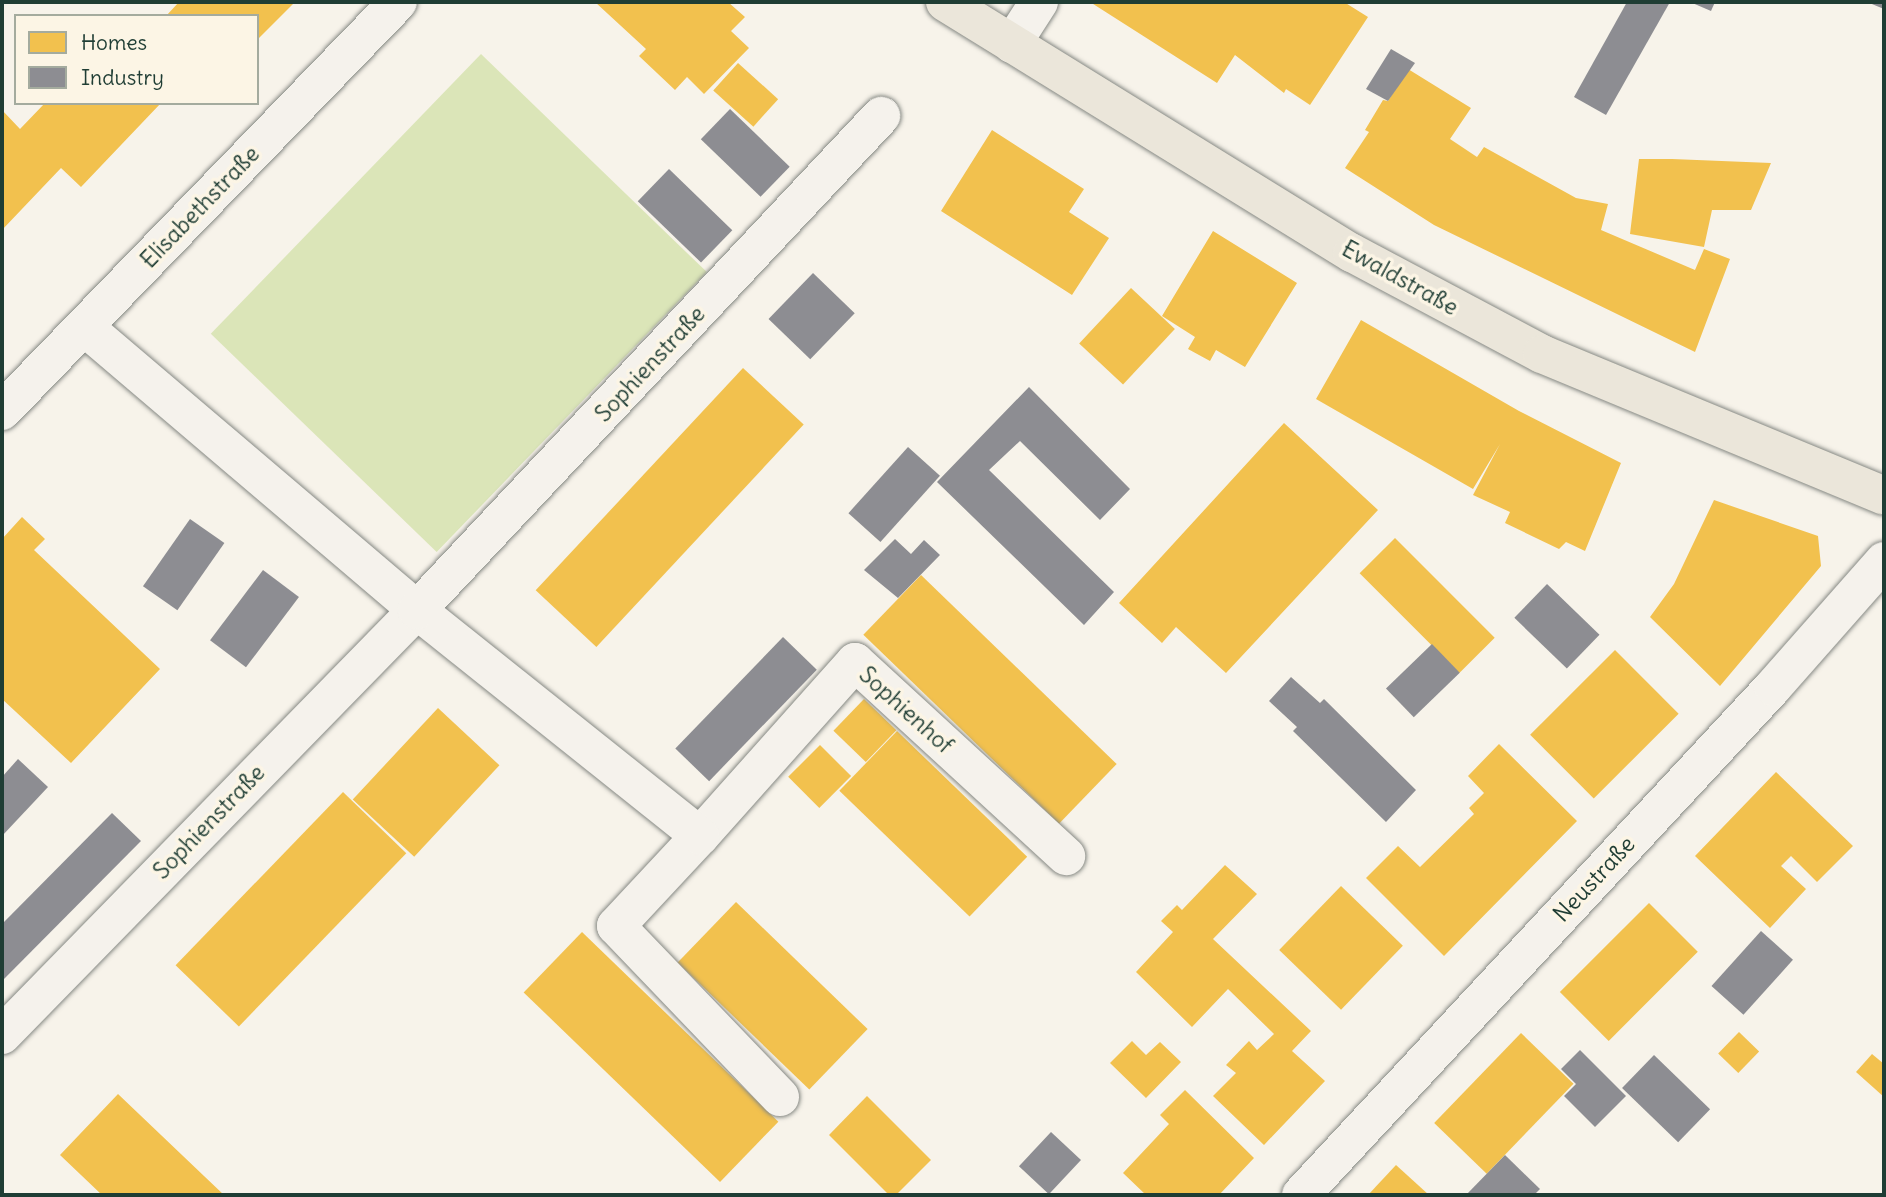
<!DOCTYPE html>
<meta charset="utf-8">
<style>
body{margin:0}
#map{position:relative;width:1886px;height:1197px;overflow:hidden;background:#f7f3ea;font-family:Delius,sans-serif}
div>[style]{position:absolute}
[style*='--x']{left:calc(var(--x)*1px);top:calc(var(--y)*1px);width:calc(var(--w)*1px);rotate:calc(var(--a)*1deg)}
.green>*{inset:0;background:#dbe5b8;transform-origin:0 0}
.homes>*{inset:0;background:#f2c14e;transform-origin:0 0}
.industry>*{inset:0;background:#8d8d92;transform-origin:0 0}
.roads{filter:drop-shadow(0 0 2px #868984) drop-shadow(0 0 2px #868984)}
.minor>*{height:38px;margin:-19px;padding:0 19px;transform-origin:19px;border-radius:19px;background:#f5f2ec}
.major>*{height:38px;margin:-19px;padding:0 19px;transform-origin:19px;border-radius:19px;background:#ebe6da}
span{translate:-50% -50%;white-space:nowrap;text-align:center;line-height:1.15;-webkit-text-stroke:7px #fcf5e5;paint-order:stroke}
.street-label{font-size:23px;color:#1f3d34}
.frame{position:absolute;inset:0;border:4px solid #1f3d34;pointer-events:none}
.legend{position:absolute;left:14px;top:14px;width:245px;height:91px;box-sizing:border-box;background:#fcf5e5;border:2px solid #a4ab9e;margin:0;padding:9px 12px;list-style:none;font-size:21px;color:#1f3d34}
.legend li{display:flex;align-items:center;gap:14px;height:35px}
.legend b{width:35px;border:2px solid #a4ab9e}
</style>
<div id="map">
<div class="green">
<i style="left:481px;top:54px;width:314px;height:389px;rotate:44deg"></i>
</div>
<div class="homes">
<i style="clip-path:polygon(179px 2px,295px 2px,257px 40px,257px 16px,166px 16px)"></i>
<i style="clip-path:polygon(595px 2px,728px 2px,745px 17px,731px 31px,749px 48px,704px 94px,687px 77px,675px 90px,639px 56px,646px 49px)"></i>
<i style="clip-path:polygon(1090px 2px,1344px 2px,1368px 17px,1310px 105px,1286px 89px,1284px 93px,1235px 55px,1217px 83px)"></i>
<i style="left:738px;top:63px;width:54px;height:37px;rotate:42deg"></i>
<i style="clip-path:polygon(1408px 69px,1471px 108px,1450px 139px,1477px 157px,1484px 147px,1576px 198px,1608px 204px,1601px 230px,1695px 270px,1704px 249px,1730px 259px,1695px 352px,1434px 225px,1345px 168px,1369px 132px,1365px 130px,1383px 100px,1388px 101px)"></i>
<i style="clip-path:polygon(45px 103px,161px 103px,81px 187px,61px 168px,2px 230px,2px 110px,20px 129px)"></i>
<i style="clip-path:polygon(992px 130px,1084px 189px,1069px 212px,1109px 238px,1072px 295px,941px 211px)"></i>
<i style="clip-path:polygon(1639px 159px,1672px 159px,1771px 163px,1751px 210px,1712px 210px,1704px 247px,1630px 234px)"></i>
<i style="clip-path:polygon(1213px 231px,1297px 283px,1245px 367px,1216px 350px,1210px 361px,1188px 349px,1195px 337px,1162px 316px)"></i>
<i style="left:1131px;top:288px;width:60px;height:76px;rotate:43deg"></i>
<i style="clip-path:polygon(1361px 320px,1519px 411px,1621px 463px,1585px 551px,1566px 542px,1559px 549px,1505px 523px,1510px 512px,1473px 495px,1500px 444px,1473px 489px,1316px 399px)"></i>
<i style="left:743px;top:368px;width:83px;height:304px;rotate:43deg"></i>
<i style="clip-path:polygon(1284px 423px,1378px 510px,1226px 673px,1176px 627px,1162px 643px,1119px 603px)"></i>
<i style="clip-path:polygon(1714px 500px,1818px 536px,1821px 566px,1720px 686px,1650px 617px,1674px 584px)"></i>
<i style="clip-path:polygon(22px 517px,45px 539px,34px 550px,160px 669px,71px 763px,2px 699px,2px 539px)"></i>
<i style="left:1395px;top:538px;width:141px;height:50px;rotate:45deg"></i>
<i style="left:921px;top:575px;width:272px;height:83px;rotate:44deg"></i>
<i style="left:1615px;top:650px;width:90px;height:120px;rotate:45deg"></i>
<i style="left:864px;top:699px;width:45px;height:44px;rotate:44deg"></i>
<i style="left:438px;top:708px;width:84px;height:125px;rotate:43deg"></i>
<i style="left:897px;top:731px;width:181px;height:83px;rotate:44deg"></i>
<i style="clip-path:polygon(1499px 744px,1577px 821px,1444px 956px,1366px 878px,1398px 846px,1420px 867px,1474px 814px,1469px 808px,1484px 793px,1468px 776px)"></i>
<i style="left:820px;top:745px;width:44px;height:45px;rotate:45deg"></i>
<i style="clip-path:polygon(1776px 772px,1853px 846px,1817px 882px,1791px 856px,1781px 866px,1806px 889px,1770px 928px,1695px 856px)"></i>
<i style="left:343px;top:792px;width:88px;height:241px;rotate:44deg"></i>
<i style="clip-path:polygon(1225px 865px,1257px 894px,1213px 939px,1311px 1031px,1292px 1051px,1325px 1081px,1264px 1145px,1213px 1096px,1236px 1073px,1226px 1065px,1249px 1041px,1257px 1050px,1274px 1034px,1228px 989px,1192px 1027px,1136px 972px,1173px 932px,1161px 921px,1177px 905px,1182px 910px)"></i>
<i style="left:1341px;top:886px;width:86px;height:89px;rotate:44deg"></i>
<i style="left:736px;top:902px;width:183px;height:84px;rotate:44deg"></i>
<i style="left:1649px;top:903px;width:69px;height:126px;rotate:45deg"></i>
<i style="left:582px;top:932px;width:273px;height:84px;rotate:44deg"></i>
<i style="left:1739px;top:1032px;width:28px;height:30px;rotate:44deg"></i>
<i style="left:1521px;top:1033px;width:73px;height:125px;rotate:44deg"></i>
<i style="clip-path:polygon(1132px 1041px,1146px 1055px,1160px 1042px,1181px 1062px,1146px 1098px,1110px 1063px)"></i>
<i style="clip-path:polygon(1872px 1054px,1884px 1064px,1884px 1097px,1856px 1072px)"></i>
<i style="clip-path:polygon(1185px 1090px,1254px 1158px,1219px 1195px,1146px 1195px,1123px 1173px,1169px 1124px,1160px 1115px)"></i>
<i style="clip-path:polygon(118px 1094px,204px 1176px,224px 1195px,102px 1195px,60px 1155px)"></i>
<i style="clip-path:polygon(867px 1096px,931px 1160px,896px 1195px,889px 1195px,829px 1135px)"></i>
<i style="clip-path:polygon(1396px 1165px,1429px 1195px,1368px 1195px)"></i>
</div>
<div class="industry">
<i style="clip-path:polygon(1627px 2px,1670px 2px,1606px 115px,1574px 97px)"></i>
<i style="clip-path:polygon(1690px 2px,1715px 2px,1711px 11px)"></i>
<i style="clip-path:polygon(1867px 2px,1884px 2px,1884px 9px)"></i>
<i style="clip-path:polygon(1391px 49px,1415px 63px,1388px 101px,1366px 89px)"></i>
<i style="left:730px;top:109px;width:83px;height:42px;rotate:44deg"></i>
<i style="left:669px;top:169px;width:88px;height:45px;rotate:44deg"></i>
<i style="left:813px;top:273px;width:58px;height:64px;rotate:44deg"></i>
<i style="clip-path:polygon(1029px 387px,1130px 489px,1100px 520px,1020px 441px,989px 470px,1114px 592px,1084px 625px,937px 482px)"></i>
<i style="left:908px;top:447px;width:43px;height:89px;rotate:42deg"></i>
<i style="left:190px;top:519px;width:42px;height:82px;rotate:35deg"></i>
<i style="clip-path:polygon(895px 539px,911px 554px,924px 540px,940px 555px,898px 598px,864px 570px)"></i>
<i style="left:263px;top:570px;width:45px;height:88px;rotate:37deg"></i>
<i style="left:1547px;top:584px;width:73px;height:47px;rotate:44deg"></i>
<i style="left:783px;top:637px;width:47px;height:155px;rotate:44deg"></i>
<i style="left:1432px;top:644px;width:40px;height:64px;rotate:46deg"></i>
<i style="clip-path:polygon(1291px 677px,1320px 703px,1324px 699px,1416px 790px,1386px 822px,1293px 731px,1297px 727px,1269px 701px)"></i>
<i style="clip-path:polygon(18px 759px,48px 787px,2px 836px,2px 777px)"></i>
<i style="clip-path:polygon(112px 813px,141px 841px,2px 981px,2px 924px)"></i>
<i style="left:1761px;top:931px;width:43px;height:74px;rotate:42deg"></i>
<i style="clip-path:polygon(1580px 1050px,1626px 1096px,1595px 1127px,1564px 1096px,1576px 1084px,1561px 1069px)"></i>
<i style="left:1654px;top:1055px;width:78px;height:46px;rotate:44deg"></i>
<i style="left:1051px;top:1132px;width:41px;height:47px;rotate:43deg"></i>
<i style="clip-path:polygon(1505px 1155px,1540px 1189px,1534px 1195px,1466px 1195px)"></i>
</div>
<div class="roads">
<div class="minor">
<i style="--x:1012;--y:44;--w:50;--a:-57.3"></i>
<i style="--x:2;--y:411;--w:569;--a:-45.93"></i>
<i style="--x:700;--y:836;--w:233;--a:-48.3"></i>
<i style="--x:855;--y:662;--w:287;--a:42.6"></i>
<i style="--x:2;--y:1035;--w:594;--a:-45.68"></i>
<i style="--x:417;--y:610;--w:437;--a:-139.6"></i>
<i style="--x:780;--y:1097;--w:237;--a:-133.8"></i>
<i style="--x:616;--y:926;--w:123;--a:-47"></i>
<i style="--x:700;--y:836;--w:362;--a:-141.4"></i>
<i style="--x:417;--y:610;--w:678;--a:-46.79"></i>
<i style="--x:1301;--y:1195;--w:693;--a:-47.1"></i>
<i style="--x:1773;--y:687;--w:168;--a:-48.6"></i>
</div>
<div class="major">
<i style="--x:945;--y:2;--w:478;--a:31.7"></i>
<i style="--x:1352;--y:253;--w:215;--a:28"></i>
<i style="--x:1542;--y:354;--w:370;--a:22.5"></i>
</div>
</div>
<div class="street-label">
<span style="left:200px;top:207px;rotate:-46deg">Elisabethstraße</span>
<span style="left:1400px;top:278px;rotate:29deg">Ewaldstraße</span>
<span style="left:650px;top:364px;rotate:-47deg">Sophienstraße</span>
<span style="left:906px;top:710px;rotate:42deg">Sophienhof</span>
<span style="left:209px;top:822px;rotate:-46deg">Sophienstraße</span>
<span style="left:1594px;top:879px;rotate:-47deg">Neustraße</span>
</div>
<div class="frame"></div>
<ul class="legend">
<li><b style="height:19px;background:#f2c14e"></b>Homes</li>
<li><b style="height:19px;background:#8d8d92"></b>Industry</li>
</ul>
</div>
